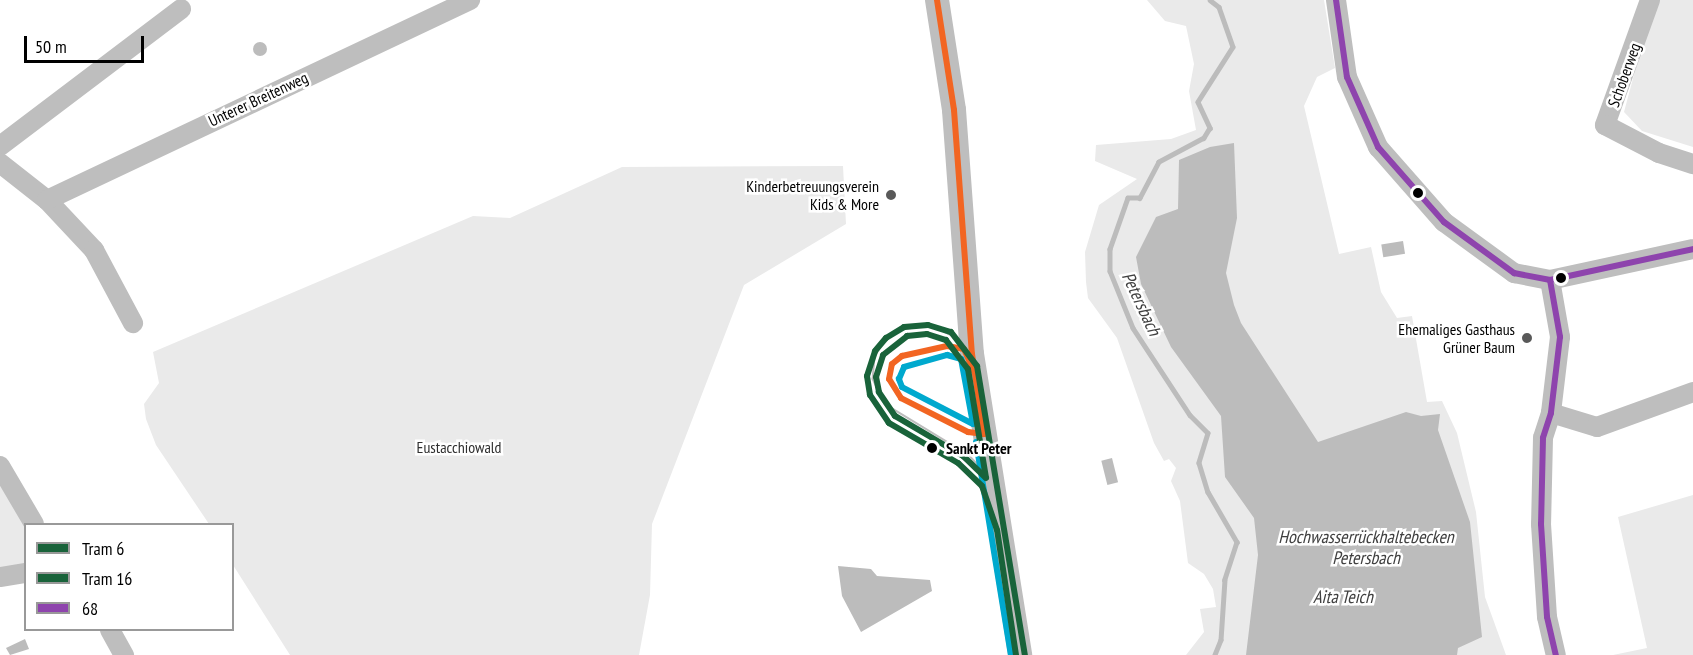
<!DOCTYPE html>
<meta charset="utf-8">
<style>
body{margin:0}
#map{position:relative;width:1693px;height:655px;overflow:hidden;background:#fff;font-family:"PT Sans Narrow",sans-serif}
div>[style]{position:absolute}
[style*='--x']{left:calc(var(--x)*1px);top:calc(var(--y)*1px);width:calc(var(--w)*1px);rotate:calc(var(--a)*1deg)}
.green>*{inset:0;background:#eaeaea}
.water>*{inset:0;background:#bcbcbc;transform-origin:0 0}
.round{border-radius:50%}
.stream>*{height:4.5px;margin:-2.25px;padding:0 2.25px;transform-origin:2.25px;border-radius:2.25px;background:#bcbcbc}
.minor>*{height:20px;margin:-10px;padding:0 10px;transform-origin:10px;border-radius:10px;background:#bebebe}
.tertiary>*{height:24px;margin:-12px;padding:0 12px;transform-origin:12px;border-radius:12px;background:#bebebe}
.tram>*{height:1.5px;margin:-0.75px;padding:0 0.75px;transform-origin:0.75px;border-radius:0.75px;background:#bdbdbd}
.bus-1>*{height:6px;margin:-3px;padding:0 3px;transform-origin:3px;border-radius:3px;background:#8e44ad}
.bus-2>*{height:6px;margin:-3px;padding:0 3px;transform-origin:3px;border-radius:3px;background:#f26522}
.bus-3>*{height:6px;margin:-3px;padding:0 3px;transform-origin:3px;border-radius:3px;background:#00a9ce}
.tram-1>*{height:6px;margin:-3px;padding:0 3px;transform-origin:3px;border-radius:3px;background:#19633a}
.tram-2>*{height:6px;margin:-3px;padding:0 3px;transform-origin:3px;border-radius:3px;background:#19633a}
.dots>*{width:16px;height:16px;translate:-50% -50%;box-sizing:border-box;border:3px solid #fff;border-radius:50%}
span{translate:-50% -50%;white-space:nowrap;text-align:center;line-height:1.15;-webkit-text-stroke:5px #fff;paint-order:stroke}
.street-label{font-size:16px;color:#000}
.poi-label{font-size:16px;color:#000}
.right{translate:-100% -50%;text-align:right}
.park-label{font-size:16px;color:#2f2f2f}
.stop-label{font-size:16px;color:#000;font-weight:700}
.left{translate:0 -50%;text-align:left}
.water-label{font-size:18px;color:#404040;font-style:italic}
.legend{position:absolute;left:24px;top:523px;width:210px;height:108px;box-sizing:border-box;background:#fff;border:2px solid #999;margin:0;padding:8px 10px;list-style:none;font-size:18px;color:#000}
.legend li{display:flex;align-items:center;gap:12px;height:30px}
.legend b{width:30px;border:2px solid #999}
.scale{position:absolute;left:24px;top:36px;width:120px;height:27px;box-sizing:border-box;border:3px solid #000;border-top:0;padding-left:8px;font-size:18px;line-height:21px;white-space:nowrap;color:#000;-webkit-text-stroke:4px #fff;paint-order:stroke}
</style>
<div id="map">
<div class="green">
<i style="clip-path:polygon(1147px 0,1324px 0,1335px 68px,1317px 77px,1304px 106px,1339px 254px,1371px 247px,1381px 292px,1397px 318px,1412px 316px,1427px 402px,1442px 401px,1457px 433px,1476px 512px,1485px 597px,1506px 655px,1186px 655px,1204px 632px,1200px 609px,1216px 607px,1213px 589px,1204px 574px,1188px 563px,1180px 501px,1171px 481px,1176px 468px,1169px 459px,1164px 461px,1154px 443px,1117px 338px,1088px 298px,1086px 282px,1085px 252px,1099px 205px,1137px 179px,1095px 161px,1096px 145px,1171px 139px,1196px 130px,1189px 91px,1194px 64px,1186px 26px,1165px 21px)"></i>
<i style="clip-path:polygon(1654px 0,1693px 0,1693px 147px,1642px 131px,1624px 112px)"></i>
<i style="clip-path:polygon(843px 166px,846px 224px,744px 285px,652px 524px,650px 595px,639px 655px,290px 655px,233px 565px,232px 524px,209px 524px,156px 445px,146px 419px,144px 404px,159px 383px,153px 352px,473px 216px,510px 218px,622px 167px)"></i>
<i style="clip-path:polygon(0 476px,26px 524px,25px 568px,0 571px)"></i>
<i style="clip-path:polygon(1693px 495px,1693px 655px,1613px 655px,1647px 648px,1618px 517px)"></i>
</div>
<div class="water">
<i class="round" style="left:253px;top:42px;width:14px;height:14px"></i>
<i style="clip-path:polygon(1234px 143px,1237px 218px,1226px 273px,1234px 305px,1241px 323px,1318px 442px,1406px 412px,1421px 416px,1440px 414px,1438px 430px,1470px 522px,1482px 637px,1458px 648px,1457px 655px,1246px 655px,1258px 555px,1254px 518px,1225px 477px,1221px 416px,1171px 347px,1141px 284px,1136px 257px,1156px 217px,1178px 209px,1179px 160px,1210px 147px)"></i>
<i style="left:1403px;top:241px;width:13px;height:22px;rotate:81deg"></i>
<i style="left:1112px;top:458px;width:25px;height:11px;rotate:76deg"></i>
<i style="clip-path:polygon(838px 566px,871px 569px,877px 576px,930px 580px,932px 591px,861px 632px,842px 596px)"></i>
<i style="clip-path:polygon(25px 639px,29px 649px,10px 655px,6px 648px)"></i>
</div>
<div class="stream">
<i style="--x:1210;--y:0;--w:11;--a:38"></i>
<i style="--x:1219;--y:7;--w:42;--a:70.7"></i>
<i style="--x:1233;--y:47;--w:65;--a:122.5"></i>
<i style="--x:1198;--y:102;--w:29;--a:65"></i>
<i style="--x:1210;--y:128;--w:12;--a:121"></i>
<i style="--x:1204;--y:138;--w:51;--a:151.9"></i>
<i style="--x:1159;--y:162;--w:41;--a:117.8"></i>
<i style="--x:1140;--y:198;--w:12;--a:180"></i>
<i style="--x:1128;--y:198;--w:54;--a:109.4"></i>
<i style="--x:1110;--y:249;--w:22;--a:90"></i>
<i style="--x:1110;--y:271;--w:61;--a:68"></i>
<i style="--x:1133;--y:328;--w:104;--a:56.8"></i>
<i style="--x:1190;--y:415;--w:25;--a:45"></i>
<i style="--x:1208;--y:433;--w:31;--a:107"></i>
<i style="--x:1199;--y:463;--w:30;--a:73"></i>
<i style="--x:1208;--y:492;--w:58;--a:59.9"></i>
<i style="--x:1237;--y:542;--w:40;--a:108"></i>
<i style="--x:1225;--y:580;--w:60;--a:93.8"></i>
<i style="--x:1221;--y:640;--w:16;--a:112"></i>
</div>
<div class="minor">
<i style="--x:1336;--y:0;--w:78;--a:81.9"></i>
<i style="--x:1347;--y:77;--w:77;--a:66.1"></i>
<i style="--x:1378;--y:147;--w:100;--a:48.7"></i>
<i style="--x:1444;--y:222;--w:87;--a:36.1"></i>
<i style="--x:1514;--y:273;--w:37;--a:11"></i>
<i style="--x:1550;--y:280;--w:146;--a:-12.2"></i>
<i style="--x:1650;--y:0;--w:133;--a:109.8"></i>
<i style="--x:1605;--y:125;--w:61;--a:27.4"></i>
<i style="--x:1659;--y:153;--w:36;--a:18"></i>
<i style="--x:0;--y:146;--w:227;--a:-37.1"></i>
<i style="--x:0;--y:163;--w:60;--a:38.2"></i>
<i style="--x:47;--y:200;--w:69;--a:46.8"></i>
<i style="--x:94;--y:250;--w:83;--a:61.9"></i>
<i style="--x:47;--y:200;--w:468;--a:-25.3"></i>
<i style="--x:1550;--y:280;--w:58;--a:80"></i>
<i style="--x:1560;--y:337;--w:77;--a:96.8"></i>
<i style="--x:1551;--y:413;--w:26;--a:108"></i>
<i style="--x:1543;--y:438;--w:86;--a:91.3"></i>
<i style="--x:1541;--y:524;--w:93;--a:86.3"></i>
<i style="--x:1547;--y:617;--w:39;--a:77"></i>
<i style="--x:1551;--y:413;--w:48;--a:16.9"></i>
<i style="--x:1597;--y:427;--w:102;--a:-20"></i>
<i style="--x:0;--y:466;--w:67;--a:59.6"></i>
<i style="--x:0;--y:577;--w:26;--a:-9"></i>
<i style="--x:110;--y:630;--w:29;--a:61"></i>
</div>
<div class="tertiary">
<i style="--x:937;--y:0;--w:111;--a:81.2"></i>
<i style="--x:954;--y:110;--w:245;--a:85.8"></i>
<i style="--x:972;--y:354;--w:305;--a:80.9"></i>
</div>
<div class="tram">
<i style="--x:981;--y:386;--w:31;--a:-107"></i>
<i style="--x:972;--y:356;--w:19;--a:-126"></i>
<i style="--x:961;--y:341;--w:34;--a:-152"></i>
<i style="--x:931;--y:325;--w:35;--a:170"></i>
<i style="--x:897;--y:331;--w:15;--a:143"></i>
<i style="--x:885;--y:340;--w:20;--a:120"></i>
<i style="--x:875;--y:357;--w:22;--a:95"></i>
<i style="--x:873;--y:379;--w:28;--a:64"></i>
<i style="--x:885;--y:404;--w:98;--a:31.3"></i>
<i style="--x:969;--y:455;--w:19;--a:47"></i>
<i style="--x:982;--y:469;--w:17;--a:66"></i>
<i style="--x:989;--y:485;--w:45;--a:81"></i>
</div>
<div class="bus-1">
<i style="--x:1336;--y:0;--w:78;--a:81.9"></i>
<i style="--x:1347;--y:77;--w:77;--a:66.1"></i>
<i style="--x:1378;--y:147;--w:100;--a:48.7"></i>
<i style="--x:1444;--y:222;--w:87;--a:36.1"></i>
<i style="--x:1514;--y:273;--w:37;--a:11"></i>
<i style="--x:1550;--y:280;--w:146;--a:-12.2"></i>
<i style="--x:1550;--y:280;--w:58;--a:80"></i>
<i style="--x:1560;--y:337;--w:77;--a:96.8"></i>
<i style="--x:1551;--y:413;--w:26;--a:108"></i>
<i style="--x:1543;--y:438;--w:86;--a:91.3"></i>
<i style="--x:1541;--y:524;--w:93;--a:86.3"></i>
<i style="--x:1547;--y:617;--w:39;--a:77"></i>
</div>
<div class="bus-2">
<i style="--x:937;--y:0;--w:111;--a:81.2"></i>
<i style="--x:954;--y:110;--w:245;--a:85.8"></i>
<i style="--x:972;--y:354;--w:81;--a:81.5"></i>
<i style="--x:984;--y:434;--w:16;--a:-173"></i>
<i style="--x:968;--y:432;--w:75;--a:-153.1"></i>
<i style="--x:901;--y:398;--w:22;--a:-122"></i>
<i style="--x:889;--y:379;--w:15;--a:-79"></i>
<i style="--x:892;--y:364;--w:13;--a:-39"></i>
<i style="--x:902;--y:356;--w:46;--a:-12.5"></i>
<i style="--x:947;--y:346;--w:17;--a:10"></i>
<i style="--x:964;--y:349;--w:24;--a:66"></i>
</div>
<div class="bus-3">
<i style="--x:947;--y:355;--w:15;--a:16"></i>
<i style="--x:961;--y:359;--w:66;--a:79.5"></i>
<i style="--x:973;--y:424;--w:80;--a:-152.5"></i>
<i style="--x:902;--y:387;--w:9;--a:-111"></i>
<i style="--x:899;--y:379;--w:13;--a:-67"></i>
<i style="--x:904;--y:367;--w:45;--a:-15.6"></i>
<i style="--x:976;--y:442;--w:216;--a:80.7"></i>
</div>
<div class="tram-1">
<i style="--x:1016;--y:655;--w:126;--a:-98.6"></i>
<i style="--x:997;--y:530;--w:46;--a:-108.8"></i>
<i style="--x:982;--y:486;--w:33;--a:-136"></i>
<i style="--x:958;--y:463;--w:80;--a:-149.9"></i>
<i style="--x:889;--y:423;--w:34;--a:-124"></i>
<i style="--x:870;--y:395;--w:19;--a:-99"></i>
<i style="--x:867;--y:376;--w:26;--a:-72"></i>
<i style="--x:875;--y:351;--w:17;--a:-50"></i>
<i style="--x:886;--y:338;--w:21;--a:-31"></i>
<i style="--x:904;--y:327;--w:24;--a:-5"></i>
<i style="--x:928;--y:325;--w:24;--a:17"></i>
<i style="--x:951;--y:332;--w:43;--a:52.6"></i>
<i style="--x:977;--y:366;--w:293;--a:80.6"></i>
</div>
<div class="tram-2">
<i style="--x:927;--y:334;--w:20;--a:18"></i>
<i style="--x:946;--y:340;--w:36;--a:53"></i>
<i style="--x:968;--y:369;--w:110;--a:80.6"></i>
<i style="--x:986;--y:478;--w:32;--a:-136"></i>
<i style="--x:963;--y:456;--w:79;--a:-149.5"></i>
<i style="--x:895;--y:416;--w:29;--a:-124"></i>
<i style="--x:879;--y:392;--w:15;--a:-101"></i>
<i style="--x:876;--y:377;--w:23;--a:-72"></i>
<i style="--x:883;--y:355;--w:31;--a:-38"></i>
<i style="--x:907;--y:336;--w:20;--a:-6"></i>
</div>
<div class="dots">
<i style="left:1418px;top:193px;background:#000"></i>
<i style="left:891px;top:195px;background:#595959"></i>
<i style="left:1561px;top:278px;background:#000"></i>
<i style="left:1527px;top:338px;background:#595959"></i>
<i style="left:932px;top:448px;background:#000"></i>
</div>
<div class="street-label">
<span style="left:1624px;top:75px;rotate:-70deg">Schoberweg</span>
<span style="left:258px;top:99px;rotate:-25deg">Unterer Breitenweg</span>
</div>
<div class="poi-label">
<span class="right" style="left:879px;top:195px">Kinderbetreuungsverein<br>Kids &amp; More</span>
<span class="right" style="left:1515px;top:338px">Ehemaliges Gasthaus<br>Grüner Baum</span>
</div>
<div class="park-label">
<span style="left:459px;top:447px">Eustacchiowald</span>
</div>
<div class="stop-label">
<span class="left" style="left:946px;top:448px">Sankt Peter</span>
</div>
<div class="water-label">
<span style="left:1141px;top:304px;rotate:65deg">Petersbach</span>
<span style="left:1366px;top:548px">Hochwasserrückhaltebecken<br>Petersbach</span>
<span style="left:1343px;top:597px">Aita Teich</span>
</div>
<ul class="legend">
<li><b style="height:8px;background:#19633a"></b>Tram 6</li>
<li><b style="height:8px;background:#19633a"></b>Tram 16</li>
<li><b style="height:8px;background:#8e44ad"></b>68</li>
</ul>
<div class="scale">50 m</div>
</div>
